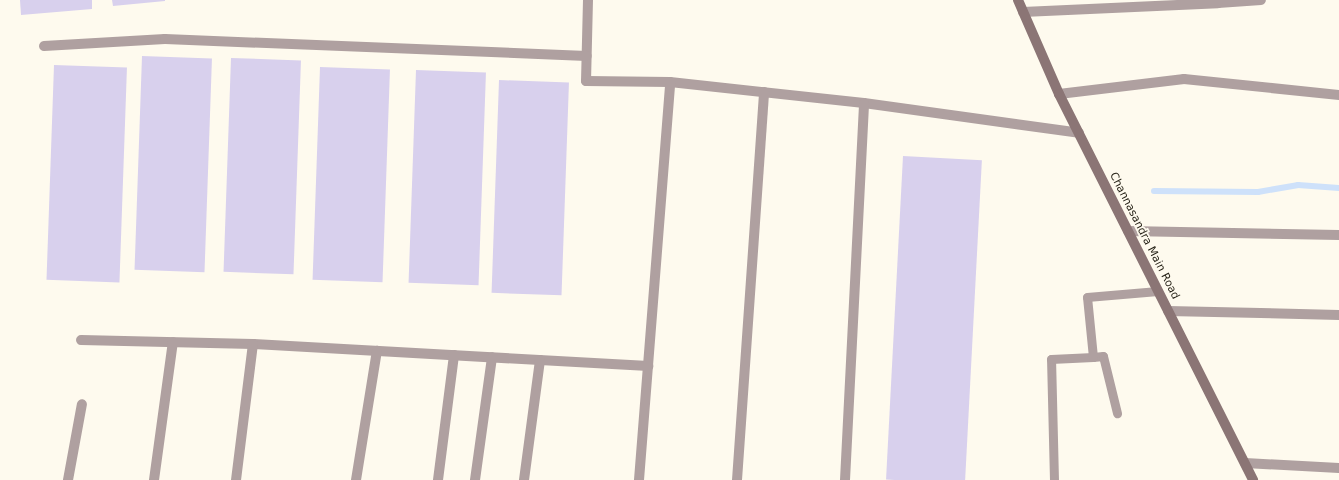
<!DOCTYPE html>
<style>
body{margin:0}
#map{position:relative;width:1339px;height:480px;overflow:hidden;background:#fefaee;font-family:"DejaVu Sans",sans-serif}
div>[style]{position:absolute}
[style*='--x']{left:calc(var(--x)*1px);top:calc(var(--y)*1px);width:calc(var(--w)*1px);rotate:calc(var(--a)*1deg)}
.stream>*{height:6px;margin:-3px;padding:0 3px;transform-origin:3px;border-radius:3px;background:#cee1fa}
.building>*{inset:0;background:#d8d0ed;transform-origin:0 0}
.lane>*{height:9px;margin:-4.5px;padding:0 4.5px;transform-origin:4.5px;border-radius:4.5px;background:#afa0a0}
.street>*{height:10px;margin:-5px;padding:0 5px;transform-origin:5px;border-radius:5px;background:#afa0a0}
.secondary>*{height:10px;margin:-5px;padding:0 5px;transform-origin:5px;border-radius:5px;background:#8b7575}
span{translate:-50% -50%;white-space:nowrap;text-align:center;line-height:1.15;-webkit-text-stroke:3.5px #fefaee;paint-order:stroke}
.street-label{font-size:11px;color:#231f14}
</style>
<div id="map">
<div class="stream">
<i style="--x:1154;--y:191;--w:104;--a:0.6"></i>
<i style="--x:1258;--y:192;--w:41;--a:-9.9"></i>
<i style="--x:1298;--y:185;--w:41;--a:4.2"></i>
</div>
<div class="building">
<i style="clip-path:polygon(20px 0,92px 0,92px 9px,21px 15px)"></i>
<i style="clip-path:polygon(112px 0,165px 0,165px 1px,113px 6px)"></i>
<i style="left:142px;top:56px;width:70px;height:214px;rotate:2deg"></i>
<i style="left:231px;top:58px;width:70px;height:214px;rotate:2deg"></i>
<i style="left:54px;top:65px;width:73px;height:215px;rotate:2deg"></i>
<i style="left:320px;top:67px;width:70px;height:213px;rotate:2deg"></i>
<i style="left:416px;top:70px;width:70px;height:213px;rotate:2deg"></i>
<i style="left:499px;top:80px;width:70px;height:213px;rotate:2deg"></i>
<i style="left:903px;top:156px;width:79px;height:324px;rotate:3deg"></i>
</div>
<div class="lane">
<i style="--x:1093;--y:357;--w:10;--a:-6"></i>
<i style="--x:1103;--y:356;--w:59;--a:76.2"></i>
<i style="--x:1054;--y:480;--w:121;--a:-91.4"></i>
<i style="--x:1051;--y:359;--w:42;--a:-2.7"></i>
<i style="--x:1093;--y:357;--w:60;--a:-95.7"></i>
<i style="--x:1087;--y:297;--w:71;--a:-4.8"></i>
</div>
<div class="street">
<i style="--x:588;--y:0;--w:81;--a:91.4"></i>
<i style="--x:586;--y:81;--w:84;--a:0.7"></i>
<i style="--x:670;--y:82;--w:195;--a:6.2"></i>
<i style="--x:864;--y:103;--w:217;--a:7.9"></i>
<i style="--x:1218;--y:3;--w:43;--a:-4"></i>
<i style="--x:1023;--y:12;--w:195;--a:-2.6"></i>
<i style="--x:1218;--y:3;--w:3;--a:-90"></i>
<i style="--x:44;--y:46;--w:121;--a:-3.3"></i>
<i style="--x:165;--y:39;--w:422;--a:2.3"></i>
<i style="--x:1059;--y:94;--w:126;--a:-6.8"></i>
<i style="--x:1184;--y:79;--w:156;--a:5.9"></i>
<i style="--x:1128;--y:231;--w:211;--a:1.1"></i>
<i style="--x:1168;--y:311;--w:171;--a:1.3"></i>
<i style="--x:81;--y:340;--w:172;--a:1.3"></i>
<i style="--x:253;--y:344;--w:396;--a:3.2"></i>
<i style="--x:1245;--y:463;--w:94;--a:3"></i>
<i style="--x:68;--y:480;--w:77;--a:-79.6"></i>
<i style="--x:154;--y:480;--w:139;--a:-82.2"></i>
<i style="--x:236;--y:480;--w:137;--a:-82.9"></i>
<i style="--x:356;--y:480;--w:131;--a:-80.8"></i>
<i style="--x:438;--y:480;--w:126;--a:-82.7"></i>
<i style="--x:475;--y:480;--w:124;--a:-82.1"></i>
<i style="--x:524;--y:480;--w:121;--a:-82.4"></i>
<i style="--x:639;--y:480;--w:399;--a:-85.5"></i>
<i style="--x:737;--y:480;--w:389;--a:-86"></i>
<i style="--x:845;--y:480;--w:377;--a:-87.1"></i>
</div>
<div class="secondary">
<i style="--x:1018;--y:0;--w:103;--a:66.4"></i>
<i style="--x:1059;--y:94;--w:432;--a:63.3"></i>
</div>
<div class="street-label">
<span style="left:1144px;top:236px;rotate:63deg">Channasandra Main Road</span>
</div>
</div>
